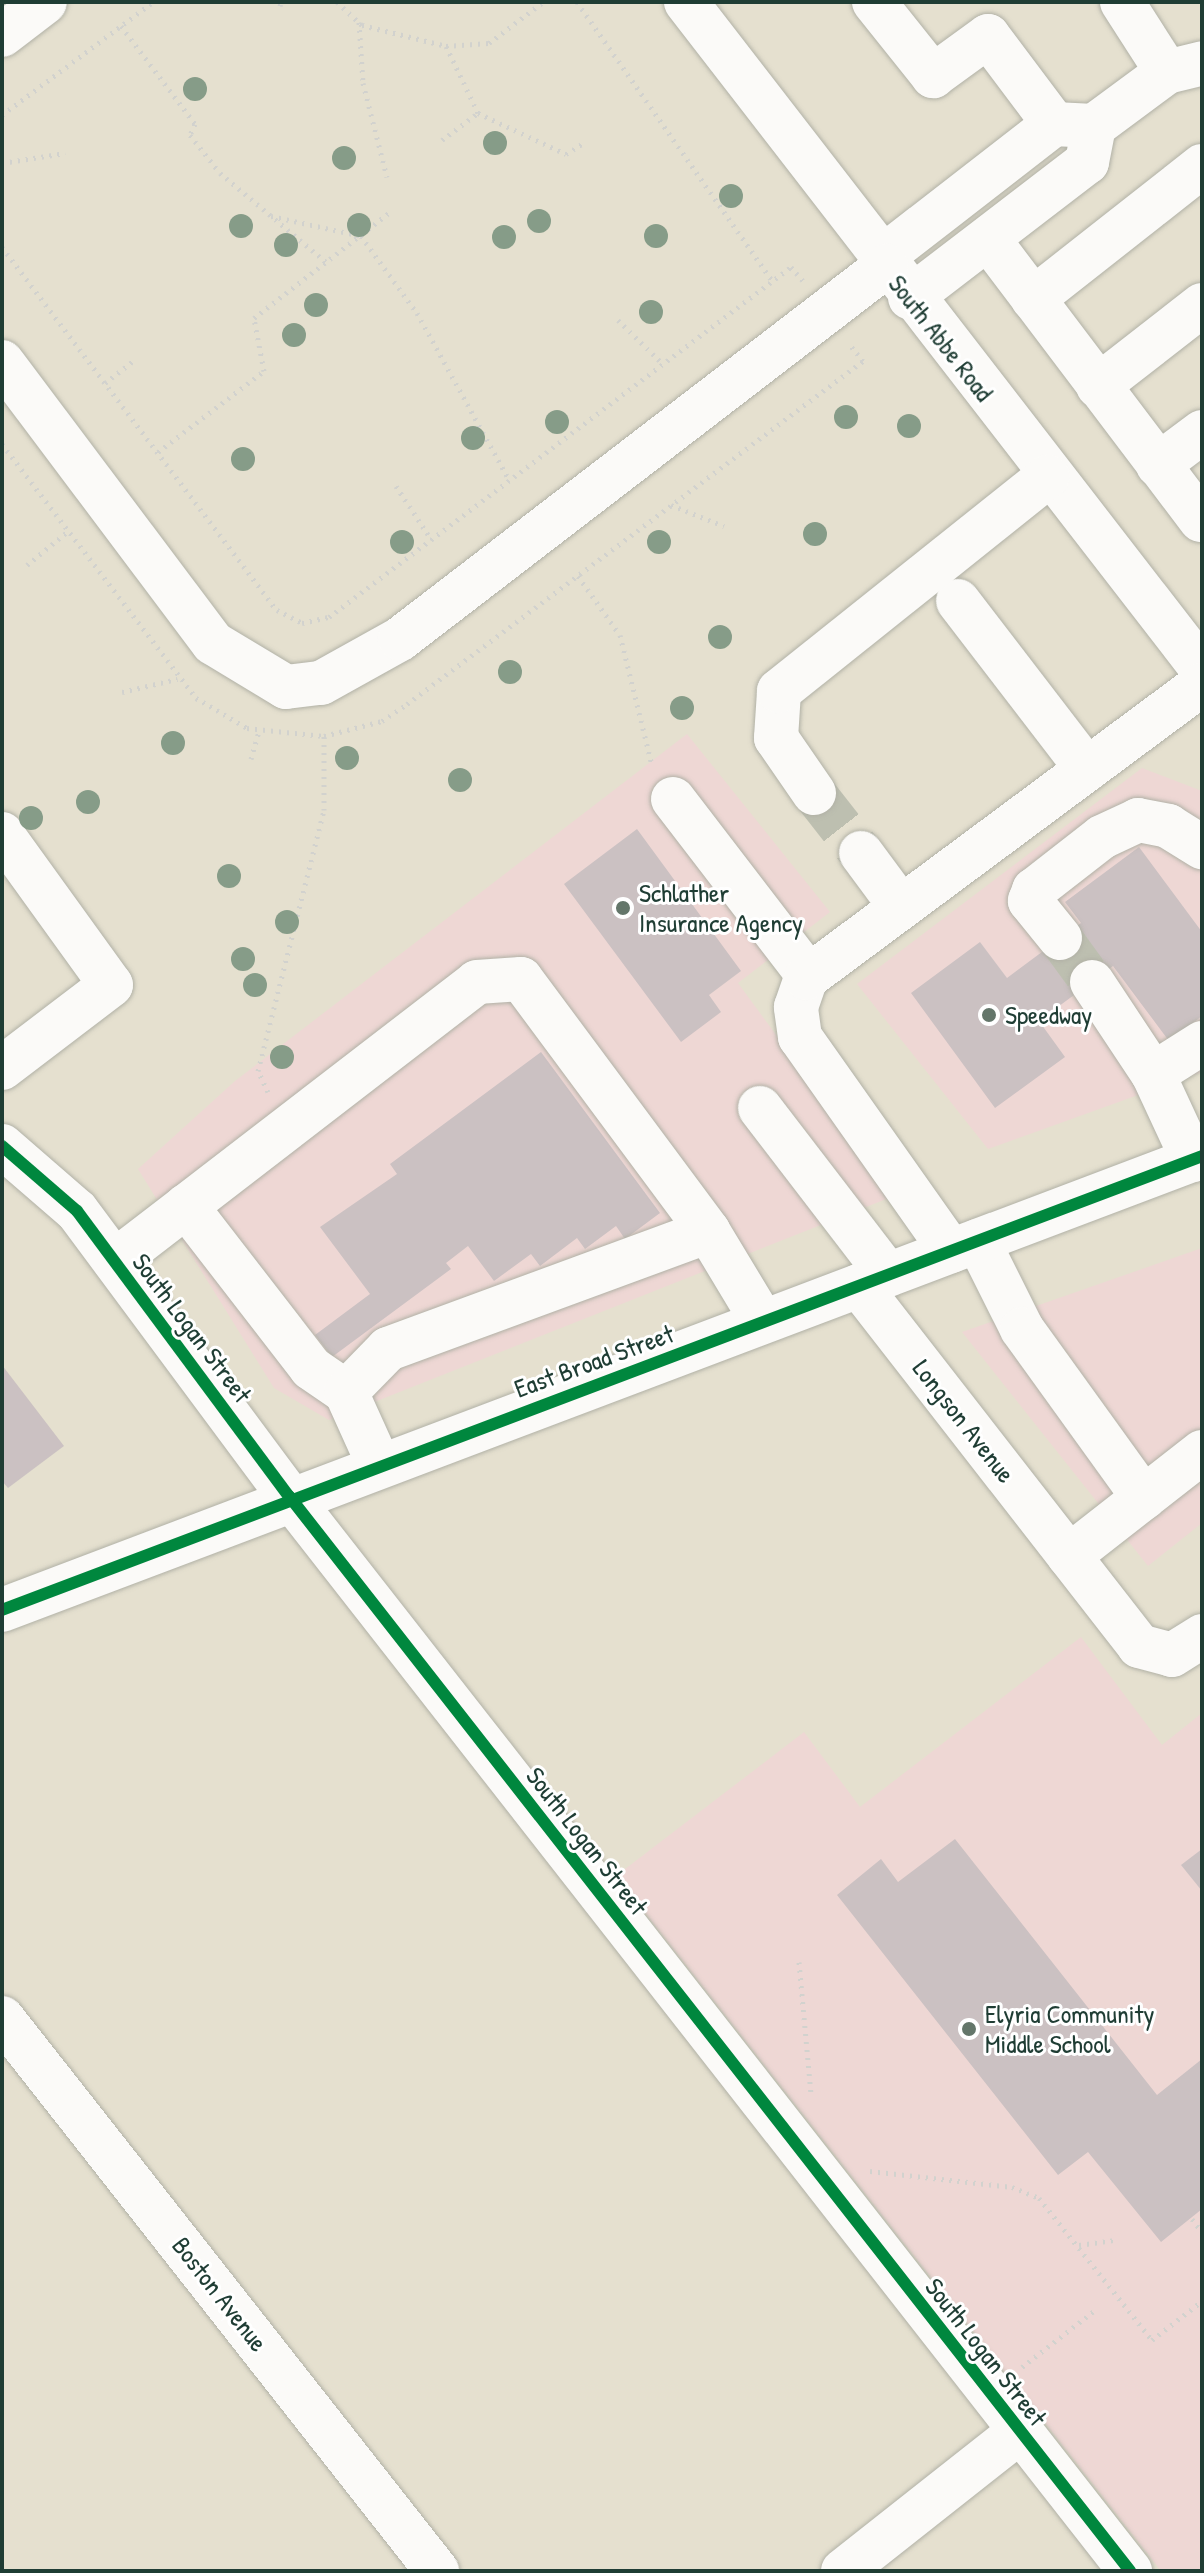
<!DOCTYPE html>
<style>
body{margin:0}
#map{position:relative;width:1204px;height:2573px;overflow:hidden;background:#e5e0cf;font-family:"Patrick Hand",sans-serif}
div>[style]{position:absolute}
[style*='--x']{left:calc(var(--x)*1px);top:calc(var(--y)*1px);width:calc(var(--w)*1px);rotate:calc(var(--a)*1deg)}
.built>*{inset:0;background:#eed7d4}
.building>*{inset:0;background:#cbc1c2}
.minor-tunnel>*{height:44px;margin-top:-22px;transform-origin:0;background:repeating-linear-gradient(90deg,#bdbfb0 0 44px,transparent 0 66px)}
.path>*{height:5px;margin-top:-2.5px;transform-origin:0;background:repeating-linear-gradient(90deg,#d2d2ce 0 2px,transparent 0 8px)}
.roads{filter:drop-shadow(0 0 2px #b1b1a6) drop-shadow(0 0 2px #b1b1a6)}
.minor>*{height:44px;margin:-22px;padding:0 22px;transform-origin:22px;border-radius:22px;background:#fbfaf8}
.cycleway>*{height:12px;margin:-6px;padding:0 6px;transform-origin:6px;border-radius:6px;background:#00873e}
.trees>*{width:24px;height:24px;margin:-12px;border-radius:50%;background:#869c88}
.dots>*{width:22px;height:22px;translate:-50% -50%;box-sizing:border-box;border:4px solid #fff;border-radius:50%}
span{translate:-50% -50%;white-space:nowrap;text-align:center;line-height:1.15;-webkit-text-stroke:6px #fff;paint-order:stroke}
.street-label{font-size:26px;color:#1f3d34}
.poi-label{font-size:26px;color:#1f3d34}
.left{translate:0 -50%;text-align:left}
.frame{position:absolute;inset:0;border:4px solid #1f3d34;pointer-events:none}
</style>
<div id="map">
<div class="built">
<i style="clip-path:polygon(687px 734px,830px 912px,738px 983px,894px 1196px,329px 1420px,274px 1388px,138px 1169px,235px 1081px)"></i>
<i style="clip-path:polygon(1142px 768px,1202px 791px,1202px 1072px,988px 1149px,857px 984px)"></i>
<i style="clip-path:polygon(1202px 1248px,1202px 1523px,1148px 1566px,962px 1332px)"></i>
<i style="clip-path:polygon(1081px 1637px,1162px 1745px,1202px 1713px,1202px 2571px,1161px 2571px,616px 1876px,804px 1732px,860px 1807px)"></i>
</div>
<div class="building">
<i style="clip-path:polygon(637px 829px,741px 971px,709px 995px,721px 1012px,681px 1042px,564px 884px)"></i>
<i style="clip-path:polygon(1139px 847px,1202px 932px,1202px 1016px,1169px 1041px,1113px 966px,1039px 1021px,1065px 1057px,995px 1108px,911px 993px,980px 942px,1007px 978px,1081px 923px,1065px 902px)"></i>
<i style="clip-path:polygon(541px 1052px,660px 1213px,625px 1239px,616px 1226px,585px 1249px,577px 1238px,540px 1266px,531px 1254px,494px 1281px,468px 1246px,446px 1263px,451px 1269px,332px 1357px,315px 1335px,370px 1294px,320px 1227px,397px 1174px,390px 1164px)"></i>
<i style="clip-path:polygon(2px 1365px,64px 1446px,8px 1488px,2px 1481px)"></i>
<i style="clip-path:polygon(955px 1839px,1157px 2095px,1202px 2059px,1202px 2209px,1161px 2242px,1088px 2152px,1058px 2175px,837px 1895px,881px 1859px,898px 1882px)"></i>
<i style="clip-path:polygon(1202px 1849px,1202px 1891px,1181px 1865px)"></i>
</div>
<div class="minor-tunnel">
<i style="--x:814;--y:793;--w:76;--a:51.9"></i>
<i style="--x:1060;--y:938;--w:54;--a:54"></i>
</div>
<div class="path">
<i style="--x:337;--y:2;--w:34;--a:43"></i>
<i style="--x:362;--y:25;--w:87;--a:14"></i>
<i style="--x:446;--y:46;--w:43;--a:-4"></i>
<i style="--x:489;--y:43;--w:68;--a:-37.2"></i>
<i style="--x:577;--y:2;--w:340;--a:55"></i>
<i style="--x:280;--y:6;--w:4;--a:-76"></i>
<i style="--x:359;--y:22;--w:61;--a:86.2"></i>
<i style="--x:363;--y:83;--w:97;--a:75.7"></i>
<i style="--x:121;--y:26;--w:123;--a:52.9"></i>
<i style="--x:195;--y:124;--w:12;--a:114"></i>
<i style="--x:190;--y:135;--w:48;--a:51.7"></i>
<i style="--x:220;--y:173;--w:138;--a:40"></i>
<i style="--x:478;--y:113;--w:97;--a:25"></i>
<i style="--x:566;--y:154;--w:19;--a:-32"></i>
<i style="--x:2;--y:115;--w:189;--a:-36.8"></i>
<i style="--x:442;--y:140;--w:45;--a:-36.9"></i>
<i style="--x:478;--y:113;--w:74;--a:-115.5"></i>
<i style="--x:2;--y:163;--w:64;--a:-9"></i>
<i style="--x:271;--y:216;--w:92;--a:12.5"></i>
<i style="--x:361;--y:236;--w:95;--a:54"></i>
<i style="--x:417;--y:313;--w:191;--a:61.1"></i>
<i style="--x:2;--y:247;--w:455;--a:52.9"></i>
<i style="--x:277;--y:610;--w:28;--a:27"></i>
<i style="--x:302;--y:623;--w:28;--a:-13"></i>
<i style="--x:329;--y:617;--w:580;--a:-37.15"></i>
<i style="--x:791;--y:267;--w:18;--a:49"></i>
<i style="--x:618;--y:320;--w:63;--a:44.4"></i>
<i style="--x:105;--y:383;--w:39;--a:-38"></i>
<i style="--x:2;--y:444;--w:320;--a:52.6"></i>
<i style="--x:196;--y:698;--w:59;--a:30.5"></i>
<i style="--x:247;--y:728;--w:77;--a:5.9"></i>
<i style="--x:324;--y:736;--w:60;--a:-14.5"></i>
<i style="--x:382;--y:721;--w:30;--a:-34"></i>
<i style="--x:407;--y:704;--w:571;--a:-36.95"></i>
<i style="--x:863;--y:361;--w:21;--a:-129"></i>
<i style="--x:158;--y:452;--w:133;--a:-37.4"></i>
<i style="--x:264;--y:371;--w:54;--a:-100.7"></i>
<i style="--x:254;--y:318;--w:172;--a:-37.9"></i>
<i style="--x:396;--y:486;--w:64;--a:56.6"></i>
<i style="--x:671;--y:505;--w:57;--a:21.6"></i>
<i style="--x:27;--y:565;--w:52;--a:-39.5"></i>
<i style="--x:578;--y:576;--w:72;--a:54.6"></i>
<i style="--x:620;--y:635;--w:134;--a:76.2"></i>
<i style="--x:122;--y:692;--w:57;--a:-13.3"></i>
<i style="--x:251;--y:759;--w:29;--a:-74"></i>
<i style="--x:268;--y:1092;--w:23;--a:-115"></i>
<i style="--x:258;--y:1071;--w:269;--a:-75.8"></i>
<i style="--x:324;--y:810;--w:74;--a:-90"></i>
<i style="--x:799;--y:1962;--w:133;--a:84.8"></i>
<i style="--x:870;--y:2171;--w:143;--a:6.4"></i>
<i style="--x:1012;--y:2187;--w:29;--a:22"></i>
<i style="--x:1039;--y:2198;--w:181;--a:51.5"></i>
<i style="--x:1152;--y:2340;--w:63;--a:-38"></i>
<i style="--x:1192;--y:2219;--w:16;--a:52"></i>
<i style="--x:1079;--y:2245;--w:35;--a:-8"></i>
<i style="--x:1022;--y:2367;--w:91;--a:-37.9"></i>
</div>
<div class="roads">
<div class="minor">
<i style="--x:686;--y:2;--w:843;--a:52.27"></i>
<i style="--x:874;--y:2;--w:95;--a:51.4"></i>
<i style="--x:933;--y:76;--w:68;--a:-36"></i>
<i style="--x:988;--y:36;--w:110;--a:53.1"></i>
<i style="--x:1122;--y:2;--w:83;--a:57.3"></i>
<i style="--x:2;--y:35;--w:54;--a:-37.5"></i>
<i style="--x:1094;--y:126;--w:91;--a:-36.5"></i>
<i style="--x:1167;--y:72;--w:36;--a:-14"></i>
<i style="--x:989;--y:240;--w:351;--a:52.9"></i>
<i style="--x:880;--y:259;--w:220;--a:-37.8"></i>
<i style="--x:1054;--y:124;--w:40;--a:2.9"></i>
<i style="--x:1094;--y:126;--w:37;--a:101"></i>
<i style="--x:1087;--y:162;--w:223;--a:142.5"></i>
<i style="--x:1033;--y:299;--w:215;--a:-38.2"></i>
<i style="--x:2;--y:362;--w:351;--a:53.1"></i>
<i style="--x:213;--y:643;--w:85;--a:31.1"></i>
<i style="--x:286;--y:687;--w:35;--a:-7"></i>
<i style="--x:321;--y:683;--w:90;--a:-29.1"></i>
<i style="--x:400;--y:639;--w:613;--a:-37.51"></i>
<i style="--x:1098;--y:386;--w:132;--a:-37.9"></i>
<i style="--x:1158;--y:465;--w:55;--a:-36.9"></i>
<i style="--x:958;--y:601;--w:212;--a:52.5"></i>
<i style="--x:814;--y:793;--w:67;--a:-124.6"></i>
<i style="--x:776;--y:738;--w:47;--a:-86.3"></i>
<i style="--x:779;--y:691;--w:344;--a:-38.6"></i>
<i style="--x:673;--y:799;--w:223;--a:52.5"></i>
<i style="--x:2;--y:834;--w:186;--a:54.2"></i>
<i style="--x:111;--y:985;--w:137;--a:142.7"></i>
<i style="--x:861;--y:853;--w:67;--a:53.5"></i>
<i style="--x:1060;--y:938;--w:48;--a:-129"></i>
<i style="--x:1030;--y:901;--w:12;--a:-70"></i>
<i style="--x:1034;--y:890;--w:86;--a:-37.9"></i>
<i style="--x:1102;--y:837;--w:40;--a:-25"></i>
<i style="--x:1138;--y:820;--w:31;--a:11"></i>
<i style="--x:1168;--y:826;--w:40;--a:32"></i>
<i style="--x:1092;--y:982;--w:110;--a:56.5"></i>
<i style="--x:760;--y:1108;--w:210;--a:52.5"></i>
<i style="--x:2;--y:1146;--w:99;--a:40.9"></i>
<i style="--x:77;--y:1211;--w:355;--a:53.4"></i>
<i style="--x:289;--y:1496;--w:1365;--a:51.96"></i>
<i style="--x:1193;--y:1160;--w:95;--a:-114.9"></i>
<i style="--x:1153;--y:1074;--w:58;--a:-32.3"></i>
<i style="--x:186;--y:1206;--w:205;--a:52.3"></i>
<i style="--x:311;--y:1368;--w:42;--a:34.4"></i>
<i style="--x:346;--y:1392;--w:78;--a:65.7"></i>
<i style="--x:978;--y:1241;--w:98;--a:63.4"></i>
<i style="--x:1022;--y:1329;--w:208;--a:54.2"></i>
<i style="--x:951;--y:1251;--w:262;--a:-125.2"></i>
<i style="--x:800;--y:1037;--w:30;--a:-98"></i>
<i style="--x:796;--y:1007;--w:31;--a:-71"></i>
<i style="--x:806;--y:978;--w:493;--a:-36.6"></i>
<i style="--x:115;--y:1261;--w:457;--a:-37.6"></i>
<i style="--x:477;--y:982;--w:44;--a:-3.9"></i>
<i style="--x:521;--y:979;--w:314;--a:53.4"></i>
<i style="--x:708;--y:1231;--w:106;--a:58.9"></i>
<i style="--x:859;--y:1286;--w:456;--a:52.1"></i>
<i style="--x:1139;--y:1646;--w:34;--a:15"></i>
<i style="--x:1172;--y:1655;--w:36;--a:-32"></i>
<i style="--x:346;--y:1392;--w:60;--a:-45.7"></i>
<i style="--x:388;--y:1349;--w:341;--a:-20.2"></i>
<i style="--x:1069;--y:1556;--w:169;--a:-38"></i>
<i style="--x:2;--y:1610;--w:1283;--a:-20.72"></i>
<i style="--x:2;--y:2018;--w:704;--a:51.81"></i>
<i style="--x:843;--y:2571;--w:226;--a:-38.3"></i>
</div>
</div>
<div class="cycleway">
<i style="--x:2;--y:1146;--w:99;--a:40.9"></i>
<i style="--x:77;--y:1211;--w:355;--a:53.4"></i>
<i style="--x:289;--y:1496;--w:1365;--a:51.96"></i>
<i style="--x:2;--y:1610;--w:1283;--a:-20.72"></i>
</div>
<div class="trees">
<i style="left:195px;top:89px"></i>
<i style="left:495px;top:143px"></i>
<i style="left:344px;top:158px"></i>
<i style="left:731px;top:196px"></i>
<i style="left:539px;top:221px"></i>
<i style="left:359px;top:225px"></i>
<i style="left:241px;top:226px"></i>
<i style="left:656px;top:236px"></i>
<i style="left:504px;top:237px"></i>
<i style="left:286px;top:245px"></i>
<i style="left:316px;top:305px"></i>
<i style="left:651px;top:312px"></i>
<i style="left:294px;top:335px"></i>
<i style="left:846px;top:417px"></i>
<i style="left:557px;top:422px"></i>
<i style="left:909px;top:426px"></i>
<i style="left:473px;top:438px"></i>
<i style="left:243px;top:459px"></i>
<i style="left:815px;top:534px"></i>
<i style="left:402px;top:542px"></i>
<i style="left:659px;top:542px"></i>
<i style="left:720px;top:637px"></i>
<i style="left:510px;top:672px"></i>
<i style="left:682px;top:708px"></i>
<i style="left:173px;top:743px"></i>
<i style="left:347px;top:758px"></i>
<i style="left:460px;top:780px"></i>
<i style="left:88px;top:802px"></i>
<i style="left:31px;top:818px"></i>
<i style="left:229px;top:876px"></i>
<i style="left:287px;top:922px"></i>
<i style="left:243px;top:959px"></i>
<i style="left:255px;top:985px"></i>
<i style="left:282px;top:1057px"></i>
</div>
<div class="dots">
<i style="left:623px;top:908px;background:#64766a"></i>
<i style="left:989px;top:1015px;background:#64766a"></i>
<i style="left:969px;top:2029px;background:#64766a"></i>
</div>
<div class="street-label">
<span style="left:941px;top:338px;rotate:52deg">South Abbe Road</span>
<span style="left:192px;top:1328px;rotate:53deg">South Logan Street</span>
<span style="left:594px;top:1361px;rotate:-20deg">East Broad Street</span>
<span style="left:964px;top:1421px;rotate:52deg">Longson Avenue</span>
<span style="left:587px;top:1841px;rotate:52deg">South Logan Street</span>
<span style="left:220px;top:2294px;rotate:52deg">Boston Avenue</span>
<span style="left:986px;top:2352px;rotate:52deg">South Logan Street</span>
</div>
<div class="poi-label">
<span class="left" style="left:639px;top:908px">Schlather<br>Insurance Agency</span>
<span class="left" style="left:1005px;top:1015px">Speedway</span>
<span class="left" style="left:985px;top:2029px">Elyria Community<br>Middle School</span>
</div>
<div class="frame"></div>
</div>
